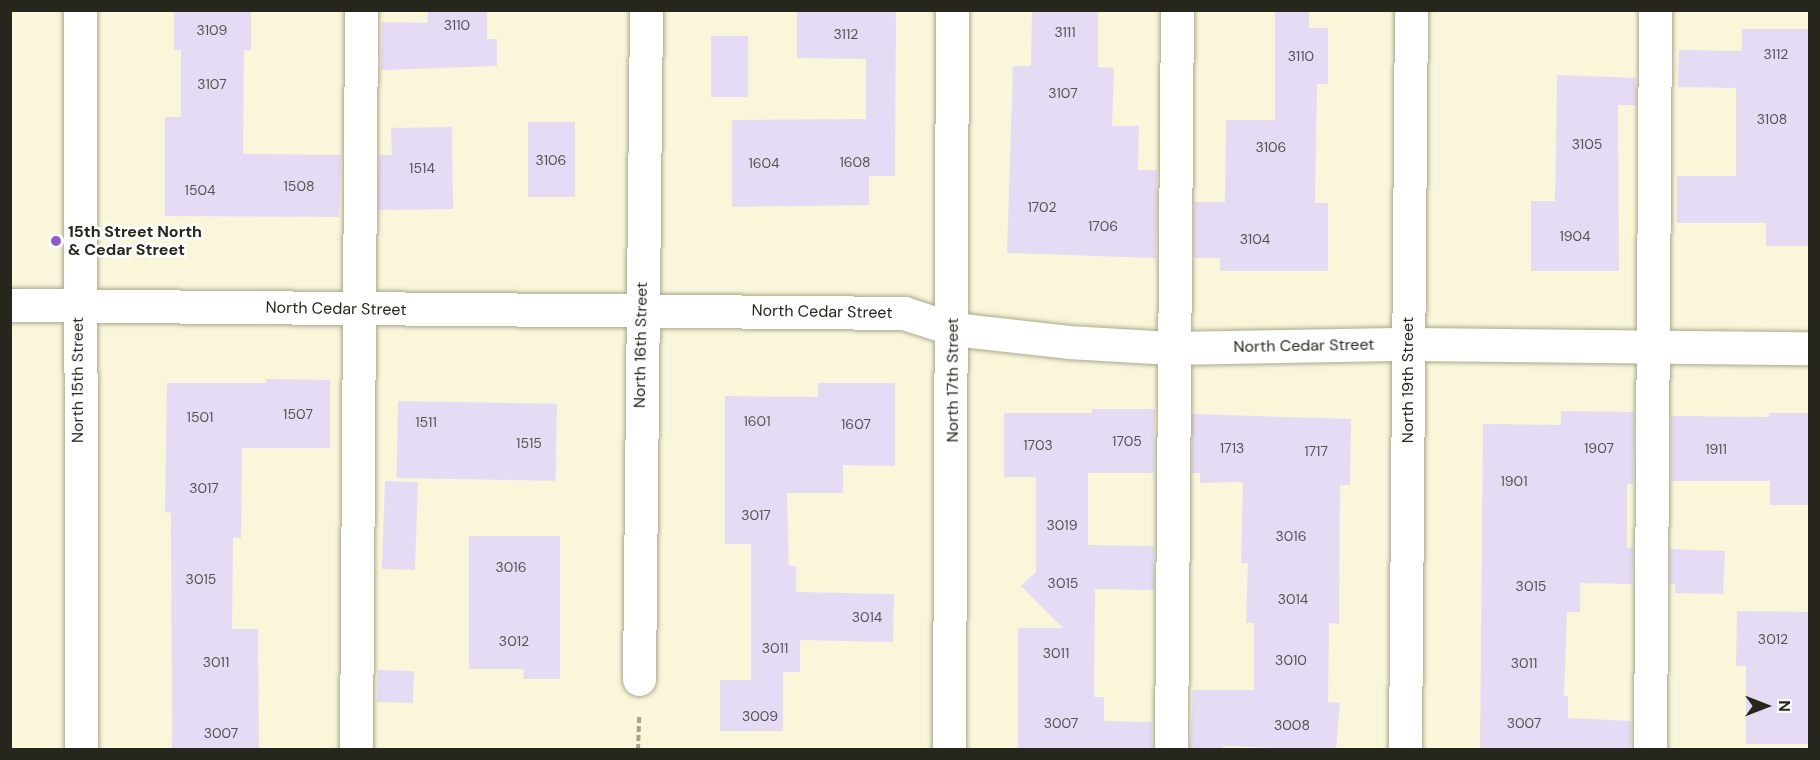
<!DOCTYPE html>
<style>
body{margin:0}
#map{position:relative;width:1820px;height:760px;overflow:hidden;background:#f9f6da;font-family:"DM Sans",sans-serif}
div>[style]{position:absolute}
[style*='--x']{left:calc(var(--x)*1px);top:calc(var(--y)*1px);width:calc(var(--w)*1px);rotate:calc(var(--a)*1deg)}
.building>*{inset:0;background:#e5dbf5;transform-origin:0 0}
.path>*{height:4px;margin-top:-2px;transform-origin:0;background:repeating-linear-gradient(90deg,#a6a48f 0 6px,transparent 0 9px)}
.roads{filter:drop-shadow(0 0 2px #aaa88d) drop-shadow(0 0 2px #aaa88d)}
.minor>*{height:33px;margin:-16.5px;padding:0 16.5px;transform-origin:16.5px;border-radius:16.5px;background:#fff}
.dots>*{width:16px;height:16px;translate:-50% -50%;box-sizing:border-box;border:3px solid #fff;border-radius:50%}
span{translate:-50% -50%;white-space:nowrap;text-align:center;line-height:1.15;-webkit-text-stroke:5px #fff;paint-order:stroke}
.number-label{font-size:14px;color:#565352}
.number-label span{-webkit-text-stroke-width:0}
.poi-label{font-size:16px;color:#27261c;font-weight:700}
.left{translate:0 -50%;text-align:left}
.street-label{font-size:16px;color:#27261c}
.frame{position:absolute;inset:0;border:12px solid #27261c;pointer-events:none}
.north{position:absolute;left:1736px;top:676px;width:60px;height:60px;-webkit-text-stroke:4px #fff;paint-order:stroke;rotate:90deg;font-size:16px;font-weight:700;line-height:24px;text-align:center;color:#27261c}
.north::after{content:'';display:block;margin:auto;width:21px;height:27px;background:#27261c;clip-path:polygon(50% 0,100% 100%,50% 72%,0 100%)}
</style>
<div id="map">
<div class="building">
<i style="clip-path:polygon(174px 10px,251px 10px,251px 50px,244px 50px,243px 154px,341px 155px,339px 217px,165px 216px,165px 117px,181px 117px,181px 50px,174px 50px)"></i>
<i style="clip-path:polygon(428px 10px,487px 10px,487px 39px,497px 39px,497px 66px,381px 70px,382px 22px,427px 23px)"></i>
<i style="clip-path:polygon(797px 10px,896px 10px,895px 176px,869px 176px,869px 205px,732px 207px,732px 120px,866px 119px,866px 59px,797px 58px)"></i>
<i style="clip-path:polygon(1032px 10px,1098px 10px,1098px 67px,1114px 68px,1112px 126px,1139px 126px,1138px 170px,1157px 170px,1156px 258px,1007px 253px,1013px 66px,1031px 66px)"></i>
<i style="clip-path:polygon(1275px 10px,1309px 10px,1309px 28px,1328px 28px,1328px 84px,1317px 84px,1315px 203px,1328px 203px,1328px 271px,1220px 271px,1220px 258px,1194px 258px,1194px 202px,1225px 202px,1226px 120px,1275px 120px)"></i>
<i style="clip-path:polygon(1742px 29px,1809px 29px,1809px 246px,1766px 246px,1766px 223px,1677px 223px,1677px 176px,1736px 176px,1736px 88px,1678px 87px,1679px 50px,1742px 51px)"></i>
<i style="left:711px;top:36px;width:37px;height:61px"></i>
<i style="clip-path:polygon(1557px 75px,1636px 78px,1636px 105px,1618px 105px,1619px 271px,1531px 271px,1531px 201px,1555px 201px)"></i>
<i style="left:528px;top:122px;width:47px;height:75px"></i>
<i style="clip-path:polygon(452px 127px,453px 209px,378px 210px,379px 155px,392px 155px,391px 128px)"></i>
<i style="clip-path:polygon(266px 379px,330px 380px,330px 448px,242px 448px,241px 538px,233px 538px,232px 629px,258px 629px,259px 750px,172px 750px,171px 513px,165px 512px,167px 383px,266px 383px)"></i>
<i style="clip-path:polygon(818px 383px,895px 383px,895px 466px,843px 465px,843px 493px,787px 493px,789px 566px,796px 566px,796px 592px,894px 594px,893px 642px,800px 640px,800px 672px,783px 672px,783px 731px,720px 731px,720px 680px,751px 680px,751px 544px,725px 544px,725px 396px,818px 397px)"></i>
<i style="left:398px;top:401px;width:159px;height:77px;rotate:1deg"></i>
<i style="clip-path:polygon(1092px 409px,1155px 409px,1154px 473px,1088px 473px,1088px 545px,1154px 546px,1154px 590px,1095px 589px,1094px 697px,1104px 697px,1104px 721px,1152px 722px,1152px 750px,1018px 750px,1018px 628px,1063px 628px,1021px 586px,1036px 572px,1036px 477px,1004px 477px,1004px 413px,1092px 413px)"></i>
<i style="clip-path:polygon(1561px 411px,1634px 412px,1633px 484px,1627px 484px,1627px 548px,1633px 548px,1632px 584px,1580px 583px,1580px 612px,1567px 612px,1564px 696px,1568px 696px,1568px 718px,1631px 721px,1631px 750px,1480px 750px,1483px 424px,1561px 425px)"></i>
<i style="clip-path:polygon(1769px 413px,1809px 413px,1809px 505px,1770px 505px,1770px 481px,1671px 481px,1671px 416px,1769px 417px)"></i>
<i style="clip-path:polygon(1192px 414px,1351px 419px,1350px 485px,1340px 485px,1339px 624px,1329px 623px,1328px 702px,1340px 703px,1336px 750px,1223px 746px,1223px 750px,1190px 750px,1193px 690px,1254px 690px,1254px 623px,1246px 623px,1248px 563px,1241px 563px,1243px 482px,1200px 483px,1200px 473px,1192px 473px)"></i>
<i style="left:385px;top:481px;width:33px;height:88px;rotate:2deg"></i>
<i style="clip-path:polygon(469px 536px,560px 536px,560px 679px,523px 679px,524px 669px,469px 669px)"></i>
<i style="clip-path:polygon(1670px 549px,1725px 551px,1723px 594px,1675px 593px,1675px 584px,1670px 584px)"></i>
<i style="clip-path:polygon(1737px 611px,1809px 612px,1809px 744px,1746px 744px,1746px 666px,1736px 666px)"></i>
<i style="left:378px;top:670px;width:36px;height:32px;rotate:2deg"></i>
</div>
<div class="path">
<i style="--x:638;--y:750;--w:36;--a:-88"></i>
</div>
<div class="roads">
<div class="minor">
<i style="--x:80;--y:10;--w:740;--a:89.92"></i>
<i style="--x:10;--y:305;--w:894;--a:0.51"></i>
<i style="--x:904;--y:313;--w:52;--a:18.1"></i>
<i style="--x:953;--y:329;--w:116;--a:6.4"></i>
<i style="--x:1068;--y:342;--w:104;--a:3.3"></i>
<i style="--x:1172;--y:348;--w:236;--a:-1"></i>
<i style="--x:1408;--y:344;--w:402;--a:0.6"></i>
<i style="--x:639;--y:679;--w:669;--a:-89.4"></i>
<i style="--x:356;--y:750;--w:740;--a:-89.61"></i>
<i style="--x:949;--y:750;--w:740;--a:-89.77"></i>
<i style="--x:1171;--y:750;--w:740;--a:-89.54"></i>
<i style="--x:1405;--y:750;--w:740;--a:-89.54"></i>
<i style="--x:1650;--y:750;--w:740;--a:-89.61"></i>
</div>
</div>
<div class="dots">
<i style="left:56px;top:241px;background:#9159d0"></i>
</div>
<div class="number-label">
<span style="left:457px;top:25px">3110</span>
<span style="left:212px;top:30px">3109</span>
<span style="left:1065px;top:32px">3111</span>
<span style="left:846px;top:34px">3112</span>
<span style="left:1776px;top:54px">3112</span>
<span style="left:1301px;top:56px">3110</span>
<span style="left:212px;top:84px">3107</span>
<span style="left:1063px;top:93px">3107</span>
<span style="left:1772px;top:119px">3108</span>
<span style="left:1587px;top:144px">3105</span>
<span style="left:1271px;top:147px">3106</span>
<span style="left:551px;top:160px">3106</span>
<span style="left:855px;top:162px">1608</span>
<span style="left:764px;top:163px">1604</span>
<span style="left:422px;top:168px">1514</span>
<span style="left:299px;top:186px">1508</span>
<span style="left:200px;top:190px">1504</span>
<span style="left:1042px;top:207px">1702</span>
<span style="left:1103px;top:226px">1706</span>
<span style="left:1575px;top:236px">1904</span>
<span style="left:1255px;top:239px">3104</span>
<span style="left:298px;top:414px">1507</span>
<span style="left:200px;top:417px">1501</span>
<span style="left:757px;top:421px">1601</span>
<span style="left:426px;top:422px">1511</span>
<span style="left:856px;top:424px">1607</span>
<span style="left:1127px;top:441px">1705</span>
<span style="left:529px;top:443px">1515</span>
<span style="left:1038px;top:445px">1703</span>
<span style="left:1232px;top:448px">1713</span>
<span style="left:1599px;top:448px">1907</span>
<span style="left:1716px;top:449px">1911</span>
<span style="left:1316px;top:451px">1717</span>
<span style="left:1514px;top:481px">1901</span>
<span style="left:204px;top:488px">3017</span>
<span style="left:756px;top:515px">3017</span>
<span style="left:1062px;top:525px">3019</span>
<span style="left:1291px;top:536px">3016</span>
<span style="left:511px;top:567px">3016</span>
<span style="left:201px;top:579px">3015</span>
<span style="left:1063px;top:583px">3015</span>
<span style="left:1531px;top:586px">3015</span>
<span style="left:1293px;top:599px">3014</span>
<span style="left:867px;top:617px">3014</span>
<span style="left:1773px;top:639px">3012</span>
<span style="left:514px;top:641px">3012</span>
<span style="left:775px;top:648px">3011</span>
<span style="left:1056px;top:653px">3011</span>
<span style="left:1291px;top:660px">3010</span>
<span style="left:216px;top:662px">3011</span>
<span style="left:1524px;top:663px">3011</span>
<span style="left:760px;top:716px">3009</span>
<span style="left:1061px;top:723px">3007</span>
<span style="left:1524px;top:723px">3007</span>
<span style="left:1292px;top:725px">3008</span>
<span style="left:221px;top:733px">3007</span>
</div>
<div class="poi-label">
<span class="left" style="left:68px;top:241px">15th Street North<br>&amp; Cedar Street</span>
</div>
<div class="street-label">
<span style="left:336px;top:309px;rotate:1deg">North Cedar Street</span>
<span style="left:822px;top:312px;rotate:1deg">North Cedar Street</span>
<span style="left:641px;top:345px;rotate:-89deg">North 16th Street</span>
<span style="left:1304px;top:346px;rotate:-1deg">North Cedar Street</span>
<span style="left:78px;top:380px;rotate:-90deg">North 15th Street</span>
<span style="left:953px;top:380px;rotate:-90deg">North 17th Street</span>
<span style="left:1408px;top:380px;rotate:-90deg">North 19th Street</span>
</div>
<div class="frame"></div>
<div class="north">N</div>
</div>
